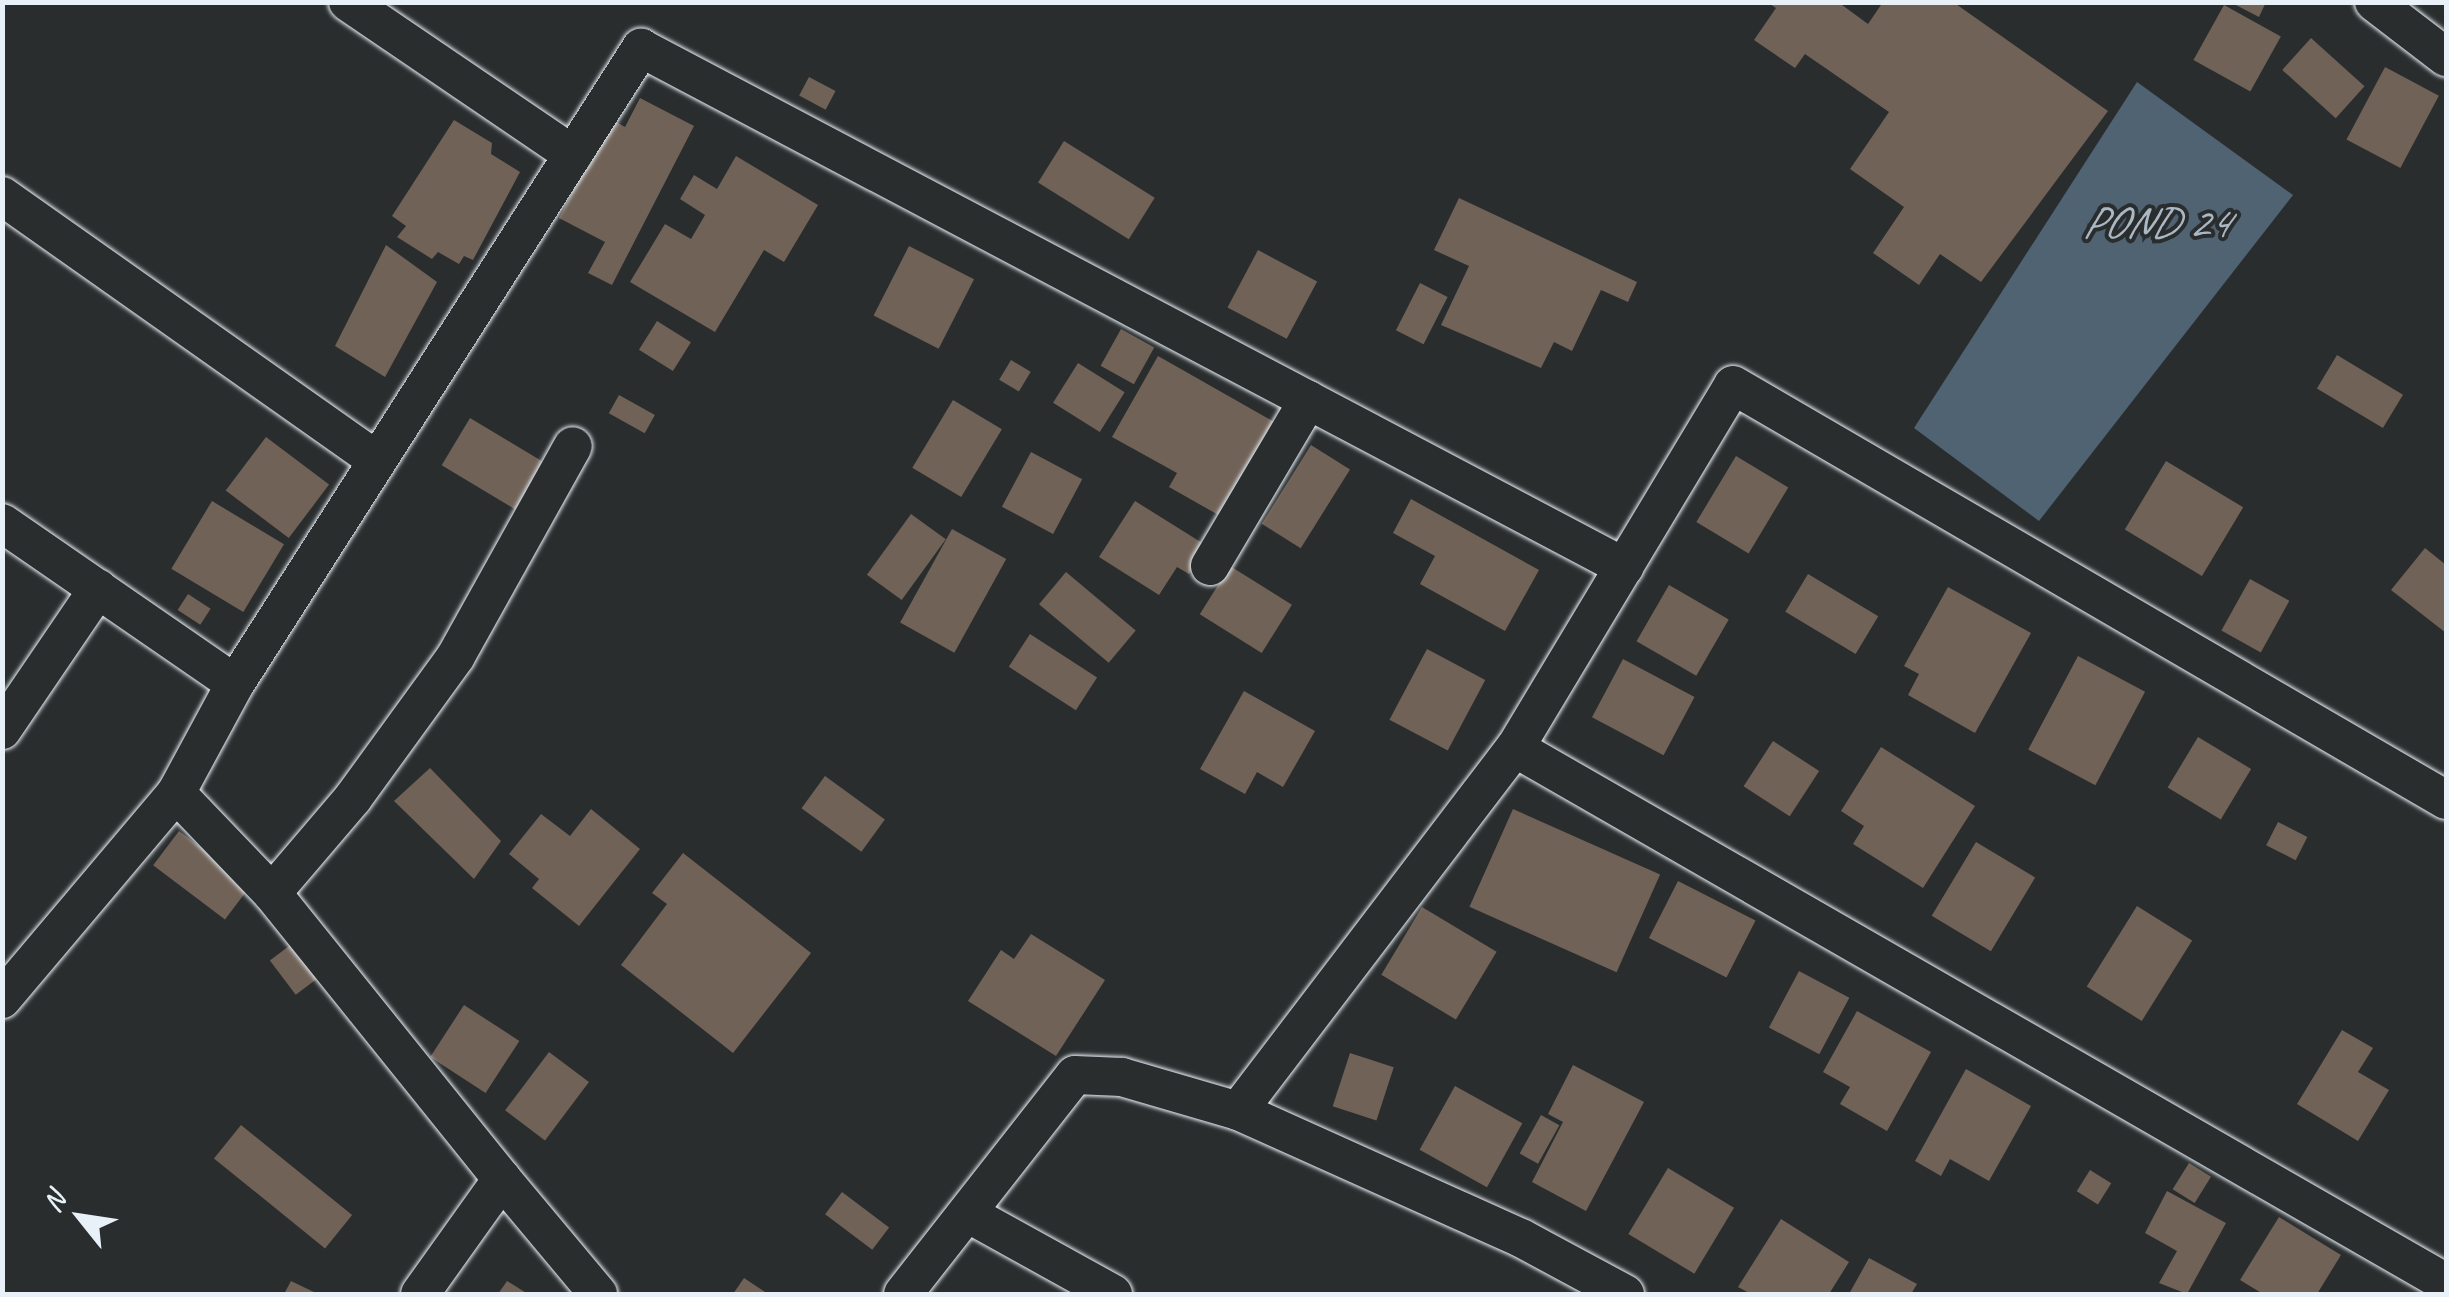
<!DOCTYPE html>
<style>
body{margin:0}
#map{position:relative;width:2449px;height:1297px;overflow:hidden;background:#2a2d2e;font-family:Caveat,sans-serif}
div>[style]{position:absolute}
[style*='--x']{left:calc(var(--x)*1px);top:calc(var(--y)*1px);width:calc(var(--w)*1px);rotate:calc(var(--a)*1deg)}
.water>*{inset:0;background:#4f6373}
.building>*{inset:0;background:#706257;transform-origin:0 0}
.roads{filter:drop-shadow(0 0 2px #e8f1f8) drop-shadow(0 0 2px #e8f1f8)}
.minor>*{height:38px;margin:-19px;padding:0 19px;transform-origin:19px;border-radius:19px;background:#2a2d2e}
span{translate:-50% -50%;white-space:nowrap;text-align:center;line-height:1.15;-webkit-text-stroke:8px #2a2d2e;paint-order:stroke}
.water-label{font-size:45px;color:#abb8c3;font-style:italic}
.frame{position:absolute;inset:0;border:5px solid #e8f1f8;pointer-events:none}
.north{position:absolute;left:30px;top:1167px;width:100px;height:100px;-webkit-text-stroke:8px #2a2d2e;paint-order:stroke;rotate:300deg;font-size:28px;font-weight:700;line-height:40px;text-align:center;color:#e8f1f8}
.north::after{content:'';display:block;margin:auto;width:35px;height:45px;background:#e8f1f8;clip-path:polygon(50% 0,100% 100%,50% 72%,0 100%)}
</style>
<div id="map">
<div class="water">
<i style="clip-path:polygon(2137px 82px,2293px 195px,2039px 521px,1914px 428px)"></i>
</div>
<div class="building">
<i style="clip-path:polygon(1767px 2px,1838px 2px,1868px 24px,1883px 2px,1953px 2px,2108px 111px,1981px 282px,1940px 254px,1919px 285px,1873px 253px,1904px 207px,1850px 169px,1889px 112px,1805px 54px,1795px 68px,1754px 40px,1776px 8px)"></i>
<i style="clip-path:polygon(2230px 2px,2266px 2px,2259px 17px)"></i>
<i style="left:2224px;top:5px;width:65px;height:63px;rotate:29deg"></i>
<i style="left:2311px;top:38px;width:72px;height:43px;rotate:42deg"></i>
<i style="left:2385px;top:67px;width:61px;height:82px;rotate:28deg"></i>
<i style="left:809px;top:77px;width:30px;height:21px;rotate:28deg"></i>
<i style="clip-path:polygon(640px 98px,694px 126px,612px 285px,588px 273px,605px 242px,559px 218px,611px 119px,625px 127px)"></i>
<i style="clip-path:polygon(454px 120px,492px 143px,491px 154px,520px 172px,473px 260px,464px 256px,459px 264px,438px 252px,432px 259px,397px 237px,406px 226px,392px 216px)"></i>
<i style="left:1064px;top:141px;width:107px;height:49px;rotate:32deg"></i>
<i style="clip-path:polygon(736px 156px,818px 205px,784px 262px,764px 250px,715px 332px,630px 282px,665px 224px,691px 239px,705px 215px,680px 199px,694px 175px,717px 189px)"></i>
<i style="clip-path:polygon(1459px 198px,1637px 282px,1628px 302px,1601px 290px,1572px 351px,1554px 342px,1541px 368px,1441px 325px,1469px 266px,1434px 250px)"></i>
<i style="clip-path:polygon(386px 245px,437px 282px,385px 377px,335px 346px)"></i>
<i style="left:909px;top:246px;width:73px;height:78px;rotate:27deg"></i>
<i style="left:1258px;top:250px;width:67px;height:65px;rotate:28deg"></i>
<i style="left:1420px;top:283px;width:31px;height:53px;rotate:27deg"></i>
<i style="left:657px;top:321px;width:40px;height:34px;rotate:32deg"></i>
<i style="left:1121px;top:329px;width:38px;height:42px;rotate:29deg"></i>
<i style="left:2337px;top:355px;width:77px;height:39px;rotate:31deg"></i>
<i style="clip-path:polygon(1158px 356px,1283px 427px,1229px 521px,1169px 487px,1177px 473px,1112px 437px)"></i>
<i style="left:1011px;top:360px;width:23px;height:23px;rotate:31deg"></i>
<i style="left:1078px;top:363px;width:55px;height:47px;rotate:32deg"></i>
<i style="left:619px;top:395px;width:41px;height:21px;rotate:29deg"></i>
<i style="left:953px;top:400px;width:57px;height:79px;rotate:31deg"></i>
<i style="left:470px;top:418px;width:87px;height:55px;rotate:31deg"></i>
<i style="left:266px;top:437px;width:79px;height:67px;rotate:37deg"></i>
<i style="left:1311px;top:445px;width:46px;height:93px;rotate:32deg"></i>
<i style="left:1031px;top:452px;width:58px;height:62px;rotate:28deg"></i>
<i style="left:1736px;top:456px;width:61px;height:77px;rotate:31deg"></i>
<i style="left:2166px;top:461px;width:90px;height:80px;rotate:31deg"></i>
<i style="clip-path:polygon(1411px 499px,1539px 570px,1505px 631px,1420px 584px,1435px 556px,1393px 533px)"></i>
<i style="left:212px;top:501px;width:84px;height:79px;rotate:31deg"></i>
<i style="clip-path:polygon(1135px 501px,1207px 546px,1189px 574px,1177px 567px,1159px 595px,1099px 557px)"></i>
<i style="left:911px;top:514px;width:43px;height:75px;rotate:36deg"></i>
<i style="left:952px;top:529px;width:62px;height:107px;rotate:29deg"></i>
<i style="clip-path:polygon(2425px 548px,2446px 565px,2446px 633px,2391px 590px)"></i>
<i style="left:1230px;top:566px;width:73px;height:57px;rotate:32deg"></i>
<i style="left:1066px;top:572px;width:91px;height:42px;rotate:40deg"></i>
<i style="left:1808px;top:574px;width:82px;height:44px;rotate:31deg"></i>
<i style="left:2250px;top:579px;width:45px;height:59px;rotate:29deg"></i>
<i style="left:1669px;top:585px;width:69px;height:65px;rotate:30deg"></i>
<i style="clip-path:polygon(1948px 587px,2031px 633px,1975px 733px,1908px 695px,1919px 674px,1904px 666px)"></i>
<i style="left:188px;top:594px;width:27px;height:19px;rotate:33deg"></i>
<i style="left:1030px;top:634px;width:80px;height:39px;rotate:33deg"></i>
<i style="left:1427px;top:649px;width:66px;height:80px;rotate:28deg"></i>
<i style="left:2078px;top:656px;width:76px;height:106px;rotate:28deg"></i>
<i style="left:1623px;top:659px;width:81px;height:66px;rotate:28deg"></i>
<i style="clip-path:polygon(1244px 691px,1315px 731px,1283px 787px,1257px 772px,1245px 794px,1200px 769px)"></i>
<i style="left:2198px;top:737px;width:62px;height:59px;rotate:31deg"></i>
<i style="left:1773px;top:741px;width:55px;height:54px;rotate:33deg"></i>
<i style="clip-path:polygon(1881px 747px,1975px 806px,1923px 888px,1853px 844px,1864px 826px,1841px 811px)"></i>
<i style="clip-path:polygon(430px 768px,501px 841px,474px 879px,394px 801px)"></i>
<i style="left:825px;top:776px;width:74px;height:40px;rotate:36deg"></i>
<i style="clip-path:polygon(591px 809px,640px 849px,579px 926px,532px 888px,539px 879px,509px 854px,541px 814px,570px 836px)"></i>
<i style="left:1513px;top:809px;width:161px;height:107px;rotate:24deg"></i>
<i style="left:2278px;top:822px;width:33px;height:26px;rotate:27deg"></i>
<i style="left:179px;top:831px;width:90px;height:43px;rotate:37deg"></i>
<i style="left:1976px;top:842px;width:69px;height:86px;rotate:31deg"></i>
<i style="clip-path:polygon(683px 853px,811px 953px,733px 1053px,621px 965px,667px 904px,652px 893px)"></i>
<i style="left:1678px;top:881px;width:87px;height:64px;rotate:27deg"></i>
<i style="left:2137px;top:906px;width:65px;height:95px;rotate:32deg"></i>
<i style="left:1422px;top:907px;width:87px;height:79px;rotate:31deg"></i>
<i style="clip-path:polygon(1031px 934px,1105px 980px,1056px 1056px,968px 1001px,1001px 950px,1014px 959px)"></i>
<i style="left:301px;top:937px;width:43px;height:39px;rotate:53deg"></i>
<i style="left:1799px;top:971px;width:57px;height:64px;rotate:28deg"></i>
<i style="left:464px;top:1005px;width:66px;height:62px;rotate:33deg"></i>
<i style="clip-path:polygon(1857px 1011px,1931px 1052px,1887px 1131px,1840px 1104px,1850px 1087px,1823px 1072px)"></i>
<i style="clip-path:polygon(2342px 1030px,2373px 1048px,2358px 1072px,2389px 1090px,2358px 1141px,2297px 1104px)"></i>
<i style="left:549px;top:1052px;width:50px;height:73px;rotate:37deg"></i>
<i style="left:1350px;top:1053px;width:46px;height:56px;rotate:18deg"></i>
<i style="clip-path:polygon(1573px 1065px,1644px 1102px,1586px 1211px,1532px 1182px,1563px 1122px,1548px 1114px)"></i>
<i style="clip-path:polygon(1966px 1069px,2031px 1106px,1989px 1181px,1950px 1159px,1941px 1176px,1915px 1161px)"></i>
<i style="left:1455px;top:1086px;width:77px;height:73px;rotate:29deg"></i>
<i style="left:1541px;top:1115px;width:21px;height:44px;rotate:29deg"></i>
<i style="left:241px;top:1125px;width:143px;height:43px;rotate:39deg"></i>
<i style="left:2189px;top:1163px;width:26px;height:31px;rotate:32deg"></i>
<i style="left:1668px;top:1168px;width:77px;height:77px;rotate:31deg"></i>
<i style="left:2090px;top:1170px;width:25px;height:25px;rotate:32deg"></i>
<i style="clip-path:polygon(2167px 1191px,2226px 1223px,2187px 1294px,2159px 1283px,2177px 1251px,2145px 1233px)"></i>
<i style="left:842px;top:1192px;width:59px;height:28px;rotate:37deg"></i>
<i style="clip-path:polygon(2279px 1217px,2341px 1255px,2317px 1294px,2263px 1294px,2240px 1280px)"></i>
<i style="clip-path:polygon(1781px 1219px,1849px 1262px,1829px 1294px,1751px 1294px,1738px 1287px)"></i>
<i style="clip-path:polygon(1869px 1258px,1917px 1284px,1911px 1294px,1849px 1294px)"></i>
<i style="clip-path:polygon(744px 1278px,768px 1294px,733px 1294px)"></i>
<i style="clip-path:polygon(291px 1281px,318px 1294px,284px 1294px)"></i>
<i style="clip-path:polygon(507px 1281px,528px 1294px,498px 1294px)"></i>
</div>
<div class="roads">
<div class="minor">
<i style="--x:348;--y:2;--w:272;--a:34.2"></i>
<i style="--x:2374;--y:2;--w:91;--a:37.4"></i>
<i style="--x:2;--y:196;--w:459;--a:35.2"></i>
<i style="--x:2;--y:523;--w:283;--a:34.6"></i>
<i style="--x:235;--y:684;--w:755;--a:-57.45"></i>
<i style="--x:641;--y:48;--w:1112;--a:27.83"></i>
<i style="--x:1210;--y:566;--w:193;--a:-59.4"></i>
<i style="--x:2;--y:730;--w:171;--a:-55.8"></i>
<i style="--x:1515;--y:748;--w:1074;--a:29.88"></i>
<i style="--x:176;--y:793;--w:139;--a:46.2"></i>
<i style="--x:272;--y:893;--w:367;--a:51.2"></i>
<i style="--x:502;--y:1179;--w:141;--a:125.5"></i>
<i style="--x:272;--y:893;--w:125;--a:-49.5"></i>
<i style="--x:353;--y:798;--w:175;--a:-54"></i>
<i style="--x:456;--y:656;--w:240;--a:-60.9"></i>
<i style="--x:2;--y:999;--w:270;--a:-49.8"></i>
<i style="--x:176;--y:793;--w:124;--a:-61.6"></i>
<i style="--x:502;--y:1179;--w:150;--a:50.1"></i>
<i style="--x:967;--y:1213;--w:167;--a:29"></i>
<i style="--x:903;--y:1294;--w:278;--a:-51.9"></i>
<i style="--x:1075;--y:1075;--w:47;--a:2.4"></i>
<i style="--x:1122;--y:1077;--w:121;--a:16.3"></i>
<i style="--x:1625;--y:1294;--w:118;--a:-151.7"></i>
<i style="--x:1521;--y:1238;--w:310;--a:-155.8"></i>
<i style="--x:1238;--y:1111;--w:457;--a:-52.7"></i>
<i style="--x:1515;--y:748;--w:423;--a:-59"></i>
<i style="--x:1733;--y:385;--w:825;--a:30.2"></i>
</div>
</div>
<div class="water-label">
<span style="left:2155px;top:223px">POND 24</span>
</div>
<div class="frame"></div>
<div class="north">N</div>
</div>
